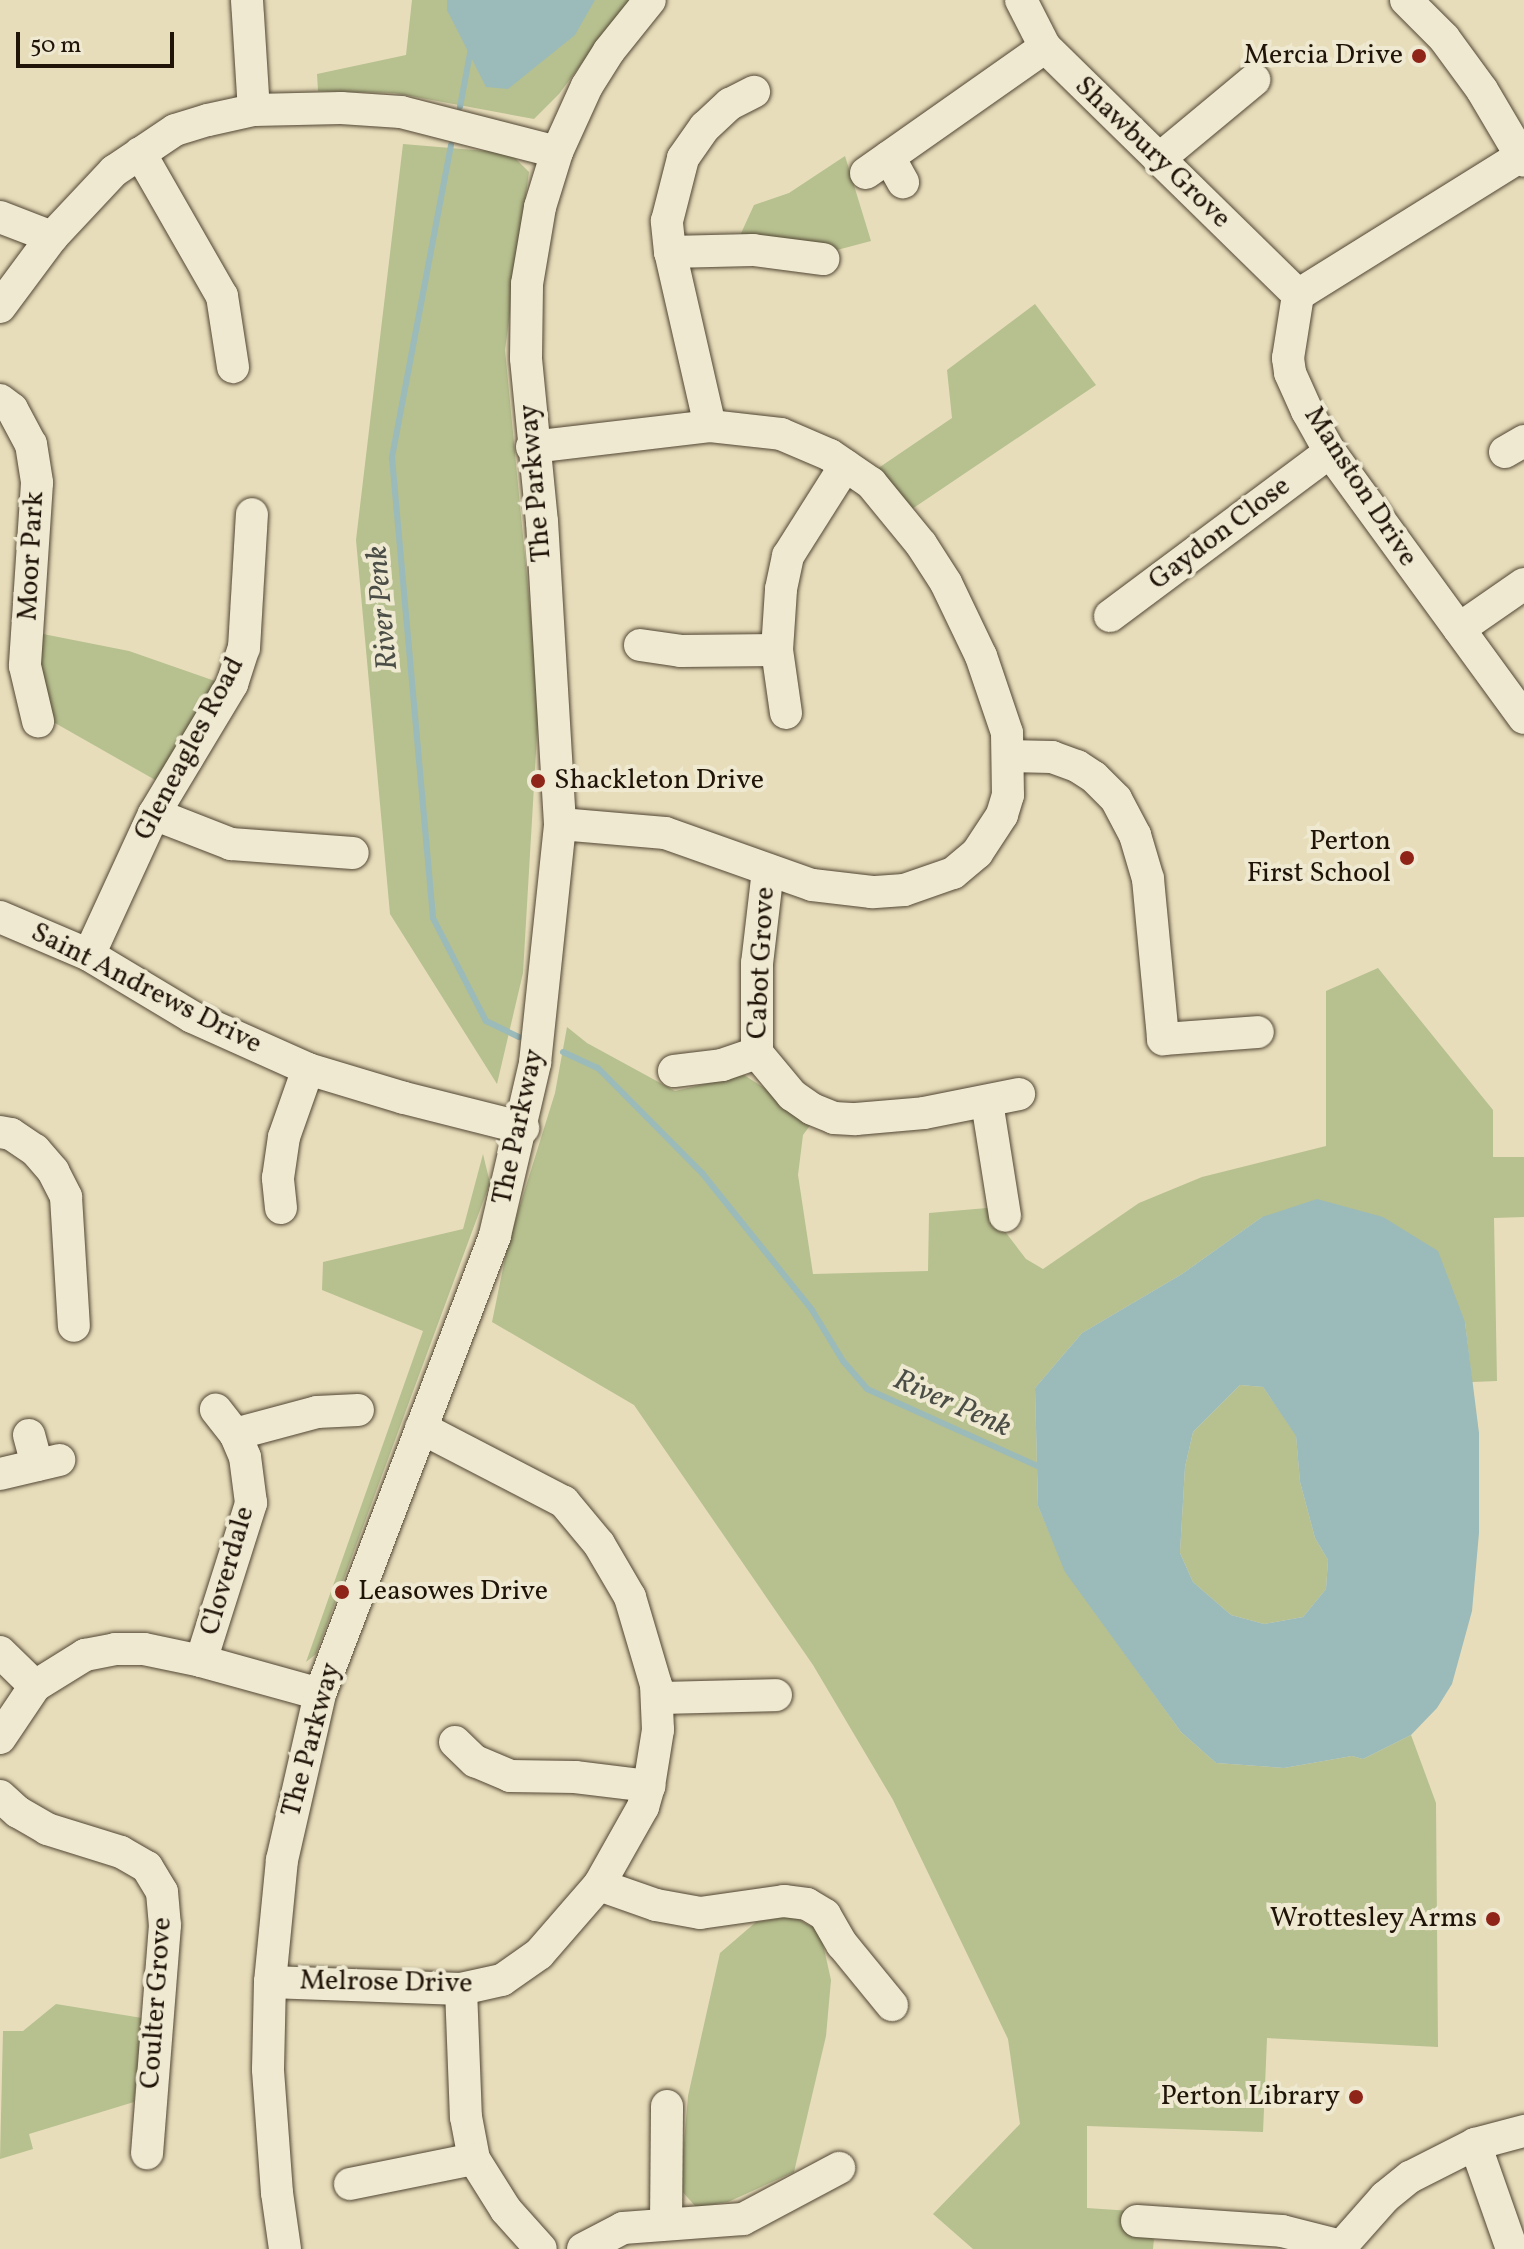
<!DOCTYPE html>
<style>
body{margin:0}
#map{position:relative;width:1524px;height:2249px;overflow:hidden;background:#e7ddba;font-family:Vollkorn,serif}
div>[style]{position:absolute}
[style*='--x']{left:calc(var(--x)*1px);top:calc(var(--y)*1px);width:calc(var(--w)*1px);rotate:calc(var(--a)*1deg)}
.green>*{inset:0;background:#b7c08f}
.water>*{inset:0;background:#9bbaba}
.stream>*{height:6px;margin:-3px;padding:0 3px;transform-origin:3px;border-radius:3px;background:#9bbaba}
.roads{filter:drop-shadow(0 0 2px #524634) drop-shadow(0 0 2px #524634)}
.minor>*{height:32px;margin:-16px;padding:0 16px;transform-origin:16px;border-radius:16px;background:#efe9d2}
.dots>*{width:22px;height:22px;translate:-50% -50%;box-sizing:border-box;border:4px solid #efe9d2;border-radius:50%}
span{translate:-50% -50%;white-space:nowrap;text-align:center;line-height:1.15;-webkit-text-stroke:8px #efe9d2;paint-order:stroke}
.poi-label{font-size:28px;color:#201408}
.right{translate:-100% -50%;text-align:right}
.left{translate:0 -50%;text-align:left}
.street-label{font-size:28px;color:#201408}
.water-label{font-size:30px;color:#4b4e46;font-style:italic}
.scale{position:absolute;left:16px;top:32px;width:158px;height:36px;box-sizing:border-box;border:4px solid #201408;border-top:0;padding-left:10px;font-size:24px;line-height:28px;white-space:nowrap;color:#201408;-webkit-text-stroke:6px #efe9d2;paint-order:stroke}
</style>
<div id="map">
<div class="green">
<i style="clip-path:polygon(412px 0,629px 0,559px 94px,534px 119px,394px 93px,318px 91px,317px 74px,406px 55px)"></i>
<i style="clip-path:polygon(403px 144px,510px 153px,529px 172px,505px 350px,539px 701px,523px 973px,497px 1084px,390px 914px,356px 540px)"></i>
<i style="clip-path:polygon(845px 156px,871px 241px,837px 250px,737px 242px,754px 205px,789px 193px)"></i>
<i style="clip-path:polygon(1035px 304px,1096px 385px,912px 509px,877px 469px,952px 418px,947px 370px)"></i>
<i style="clip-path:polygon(38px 633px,129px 651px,215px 681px,157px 781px,48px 719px,34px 673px)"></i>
<i style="clip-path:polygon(1378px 968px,1493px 1110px,1493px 1157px,1524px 1157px,1524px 1217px,1494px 1218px,1497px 1381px,1472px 1382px,1465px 1322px,1262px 1217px,1182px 1274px,1082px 1333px,1035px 1388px,1038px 1506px,1066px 1572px,1181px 1732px,1216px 1763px,1284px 1768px,1352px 1756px,1363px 1759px,1411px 1735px,1436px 1803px,1438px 2047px,1267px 2038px,1263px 2132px,1087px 2126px,1087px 2208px,1131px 2211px,1127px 2227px,1154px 2239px,1153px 2249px,973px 2249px,933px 2214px,1020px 2124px,1008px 2039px,893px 1800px,813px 1665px,634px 1405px,492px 1322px,508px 1244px,555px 1093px,567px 1027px,587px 1043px,675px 1091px,744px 1075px,814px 1120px,803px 1135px,798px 1175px,813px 1274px,928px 1271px,929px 1213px,987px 1208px,1026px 1259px,1043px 1269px,1139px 1203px,1202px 1177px,1326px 1146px,1326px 991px)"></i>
<i style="clip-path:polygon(483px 1154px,490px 1183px,316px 1654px,306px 1662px,423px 1331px,322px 1290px,323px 1262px,463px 1229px)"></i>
<i style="clip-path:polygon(1240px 1385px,1263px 1387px,1296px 1435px,1300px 1482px,1315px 1538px,1328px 1560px,1326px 1589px,1303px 1617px,1264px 1624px,1231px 1615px,1193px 1582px,1180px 1553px,1185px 1467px,1193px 1432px)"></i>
<i style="clip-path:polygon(792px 1916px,820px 1931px,831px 1980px,826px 2036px,794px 2172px,728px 2202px,696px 2207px,680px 2189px,688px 2096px,720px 1953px,756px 1922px)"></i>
<i style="clip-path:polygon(56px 2004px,142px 2018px,134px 2102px,29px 2134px,33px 2149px,0 2159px,3px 2031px,23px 2031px)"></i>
</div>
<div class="water">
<i style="clip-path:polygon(447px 0,595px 0,575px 35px,508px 89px,486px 87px,447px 10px)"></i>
<i style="clip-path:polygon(evenodd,1317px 1199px,1383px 1217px,1438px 1251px,1465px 1322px,1479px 1433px,1479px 1533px,1472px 1611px,1452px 1684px,1437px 1708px,1411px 1735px,1363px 1759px,1352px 1756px,1284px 1768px,1216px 1763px,1181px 1732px,1065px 1572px,1038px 1506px,1035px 1388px,1082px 1333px,1182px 1274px,1262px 1217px,1317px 1199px,1240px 1385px,1263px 1387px,1296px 1436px,1300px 1482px,1315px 1538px,1328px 1560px,1326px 1589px,1303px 1617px,1264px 1624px,1231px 1615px,1193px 1582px,1180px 1553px,1185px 1467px,1193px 1432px,1240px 1385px)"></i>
</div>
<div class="stream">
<i style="--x:460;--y:107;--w:60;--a:-79.4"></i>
<i style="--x:451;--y:145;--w:319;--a:100.7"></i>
<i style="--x:392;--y:458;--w:462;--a:84.9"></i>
<i style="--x:433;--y:918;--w:116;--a:62.8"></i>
<i style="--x:486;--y:1021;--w:37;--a:26"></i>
<i style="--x:563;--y:1052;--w:38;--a:25"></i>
<i style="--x:598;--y:1068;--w:148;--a:45.3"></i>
<i style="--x:702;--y:1173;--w:176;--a:51.2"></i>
<i style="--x:812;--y:1310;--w:60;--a:58.7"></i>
<i style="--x:843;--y:1361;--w:37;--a:49"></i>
<i style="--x:867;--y:1389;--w:190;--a:24.3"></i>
</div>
<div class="roads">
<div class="minor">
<i style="--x:247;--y:0;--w:110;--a:86.4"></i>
<i style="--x:1021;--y:0;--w:53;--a:62.9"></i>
<i style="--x:1045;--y:47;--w:354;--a:44.4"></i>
<i style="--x:1406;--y:0;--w:54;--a:45"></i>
<i style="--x:1444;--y:38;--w:64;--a:53.8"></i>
<i style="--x:1482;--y:90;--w:82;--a:59.4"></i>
<i style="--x:140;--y:153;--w:165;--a:60.2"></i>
<i style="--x:222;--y:296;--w:72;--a:81.2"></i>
<i style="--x:1521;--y:156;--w:263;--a:148.1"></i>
<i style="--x:1298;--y:295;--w:64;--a:99"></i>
<i style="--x:1288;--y:358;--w:15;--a:82"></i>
<i style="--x:1290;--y:373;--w:42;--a:65.9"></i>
<i style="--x:1307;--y:411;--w:47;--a:60.7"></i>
<i style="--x:1330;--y:452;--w:329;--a:53.9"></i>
<i style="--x:889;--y:157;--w:29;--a:61"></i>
<i style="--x:1159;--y:159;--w:124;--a:-39.7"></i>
<i style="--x:866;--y:173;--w:219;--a:-35.1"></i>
<i style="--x:0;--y:217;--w:56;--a:21"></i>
<i style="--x:670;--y:252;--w:83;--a:-1.4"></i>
<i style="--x:753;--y:250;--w:71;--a:7.3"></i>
<i style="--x:0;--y:307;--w:87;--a:-53.4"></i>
<i style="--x:52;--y:237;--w:91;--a:-46.8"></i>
<i style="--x:114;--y:171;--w:73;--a:-33.9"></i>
<i style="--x:175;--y:130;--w:34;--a:-17"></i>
<i style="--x:208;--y:120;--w:47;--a:-12.3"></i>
<i style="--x:254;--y:110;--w:87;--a:-1.3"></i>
<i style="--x:341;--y:108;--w:60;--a:3.8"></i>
<i style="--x:401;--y:112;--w:161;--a:14.4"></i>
<i style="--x:0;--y:400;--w:15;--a:37"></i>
<i style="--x:12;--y:409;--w:40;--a:62"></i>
<i style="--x:31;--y:444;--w:39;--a:81"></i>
<i style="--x:37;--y:483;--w:183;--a:93.8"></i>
<i style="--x:25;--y:666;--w:57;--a:76.7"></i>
<i style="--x:710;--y:426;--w:179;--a:-102.9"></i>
<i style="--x:670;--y:252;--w:31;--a:-96"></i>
<i style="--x:667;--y:221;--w:65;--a:-75.7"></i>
<i style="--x:683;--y:158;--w:38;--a:-55"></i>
<i style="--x:705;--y:127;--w:34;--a:-43"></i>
<i style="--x:730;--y:104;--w:27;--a:-27"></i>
<i style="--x:532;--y:447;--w:179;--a:-6.7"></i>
<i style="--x:710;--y:426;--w:71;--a:6.4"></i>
<i style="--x:781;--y:434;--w:53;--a:23.2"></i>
<i style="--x:830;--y:455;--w:50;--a:34.3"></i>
<i style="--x:871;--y:483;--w:79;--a:50.7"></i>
<i style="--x:921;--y:544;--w:46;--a:57.3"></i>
<i style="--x:946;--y:583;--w:81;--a:64.4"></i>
<i style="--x:981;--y:656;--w:81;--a:71.3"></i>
<i style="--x:1007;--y:733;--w:62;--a:89.1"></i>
<i style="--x:1008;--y:795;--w:21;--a:107"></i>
<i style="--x:1002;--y:815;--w:45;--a:123.3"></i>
<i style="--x:977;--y:853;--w:31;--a:140"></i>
<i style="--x:953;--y:873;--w:52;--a:160.9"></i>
<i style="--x:904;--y:890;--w:32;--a:176"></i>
<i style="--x:872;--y:892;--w:60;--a:-173.3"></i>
<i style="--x:812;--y:885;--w:156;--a:-160.5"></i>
<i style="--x:665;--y:833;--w:105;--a:-175.1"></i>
<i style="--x:1505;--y:452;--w:22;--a:-30"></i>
<i style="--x:1110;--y:616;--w:274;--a:-36.7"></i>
<i style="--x:1459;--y:629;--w:79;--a:-34.7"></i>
<i style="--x:640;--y:645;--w:41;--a:8.3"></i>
<i style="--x:681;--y:651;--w:96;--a:-0.6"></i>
<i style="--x:786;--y:713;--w:64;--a:-98.1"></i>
<i style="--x:777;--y:650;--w:61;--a:-86.2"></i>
<i style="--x:781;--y:589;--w:34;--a:-78"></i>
<i style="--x:788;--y:556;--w:107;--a:-57.7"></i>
<i style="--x:1008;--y:756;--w:44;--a:1.3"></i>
<i style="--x:1052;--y:757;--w:27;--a:20"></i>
<i style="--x:1077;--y:766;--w:20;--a:33"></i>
<i style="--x:1094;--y:777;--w:31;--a:45"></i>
<i style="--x:1116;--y:799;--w:41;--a:62.2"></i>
<i style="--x:1135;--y:835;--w:46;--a:73.5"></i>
<i style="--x:1148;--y:879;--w:161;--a:84.6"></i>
<i style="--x:1163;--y:1039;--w:95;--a:-4.2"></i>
<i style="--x:154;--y:814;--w:83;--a:21.3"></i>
<i style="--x:231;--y:844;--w:122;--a:4.2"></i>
<i style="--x:768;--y:870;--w:94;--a:96.7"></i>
<i style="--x:757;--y:963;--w:90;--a:90"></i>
<i style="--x:757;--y:1053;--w:55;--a:50.2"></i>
<i style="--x:792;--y:1095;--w:24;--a:35"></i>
<i style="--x:812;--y:1109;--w:24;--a:22"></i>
<i style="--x:834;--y:1118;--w:22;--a:3"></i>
<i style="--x:856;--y:1119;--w:68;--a:-5"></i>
<i style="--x:924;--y:1113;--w:97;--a:-11.3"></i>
<i style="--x:0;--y:917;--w:97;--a:23.1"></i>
<i style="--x:89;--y:955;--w:120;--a:31"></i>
<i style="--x:192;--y:1017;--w:127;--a:24.1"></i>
<i style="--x:308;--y:1069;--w:100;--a:16.8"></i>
<i style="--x:404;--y:1098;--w:123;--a:14.1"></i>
<i style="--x:89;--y:955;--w:155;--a:-65.3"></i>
<i style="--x:154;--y:814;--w:152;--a:-59"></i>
<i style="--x:232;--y:684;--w:38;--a:-72"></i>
<i style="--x:244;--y:648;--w:134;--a:-86.6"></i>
<i style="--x:674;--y:1071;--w:48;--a:-7.1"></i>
<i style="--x:722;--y:1065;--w:37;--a:-19"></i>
<i style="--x:987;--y:1102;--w:115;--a:81"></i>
<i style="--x:0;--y:1132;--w:11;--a:10"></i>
<i style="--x:11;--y:1134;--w:29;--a:34"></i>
<i style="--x:35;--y:1150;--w:28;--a:49"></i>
<i style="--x:53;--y:1171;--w:29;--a:63"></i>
<i style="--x:66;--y:1197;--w:129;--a:86.5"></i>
<i style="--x:281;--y:1208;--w:30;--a:-96"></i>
<i style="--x:278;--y:1178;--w:41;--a:-81.7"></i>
<i style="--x:284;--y:1137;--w:72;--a:-70.6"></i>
<i style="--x:235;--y:1434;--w:85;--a:-15"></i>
<i style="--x:317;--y:1412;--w:41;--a:-2.8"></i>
<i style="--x:29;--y:1435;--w:31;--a:75"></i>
<i style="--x:0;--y:1474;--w:61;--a:-13.3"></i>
<i style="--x:0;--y:1652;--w:49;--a:44.2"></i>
<i style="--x:201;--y:1661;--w:166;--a:-72.4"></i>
<i style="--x:251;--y:1503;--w:46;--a:-97.4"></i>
<i style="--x:245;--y:1457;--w:25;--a:-113"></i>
<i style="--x:235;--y:1434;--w:31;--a:-128"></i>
<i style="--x:657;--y:1698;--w:119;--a:-1.4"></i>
<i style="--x:0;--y:1738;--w:63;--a:-56.1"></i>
<i style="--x:35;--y:1686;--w:59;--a:-31.8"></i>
<i style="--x:85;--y:1655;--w:31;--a:-11"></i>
<i style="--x:115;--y:1649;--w:29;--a:0"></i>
<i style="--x:144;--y:1649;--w:58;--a:11.9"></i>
<i style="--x:201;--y:1661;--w:123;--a:15.5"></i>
<i style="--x:455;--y:1742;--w:28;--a:44"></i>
<i style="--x:475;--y:1761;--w:38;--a:23"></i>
<i style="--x:510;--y:1776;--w:65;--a:0.9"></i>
<i style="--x:575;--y:1777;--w:75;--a:6.9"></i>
<i style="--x:0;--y:1796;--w:24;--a:42"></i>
<i style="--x:18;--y:1812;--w:34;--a:30"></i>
<i style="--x:47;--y:1829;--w:77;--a:17.3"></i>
<i style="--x:121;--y:1852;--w:30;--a:30"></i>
<i style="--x:147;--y:1867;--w:29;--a:59"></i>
<i style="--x:162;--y:1892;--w:33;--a:85"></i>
<i style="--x:165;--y:1925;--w:229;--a:94.5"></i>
<i style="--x:599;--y:1885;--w:60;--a:19.3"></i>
<i style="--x:656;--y:1905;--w:45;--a:10.3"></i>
<i style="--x:700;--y:1913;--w:85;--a:-8.1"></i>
<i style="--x:784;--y:1901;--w:23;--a:7"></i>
<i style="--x:807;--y:1904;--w:21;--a:31"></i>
<i style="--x:825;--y:1915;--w:34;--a:60"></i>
<i style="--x:842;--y:1944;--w:79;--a:50.7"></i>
<i style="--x:270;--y:1982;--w:191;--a:2.1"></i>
<i style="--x:461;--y:1989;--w:42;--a:-12.4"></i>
<i style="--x:502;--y:1980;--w:45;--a:-35.1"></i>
<i style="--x:539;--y:1954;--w:91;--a:-49"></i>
<i style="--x:599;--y:1885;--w:90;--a:-60.6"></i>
<i style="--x:643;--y:1807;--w:22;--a:-74"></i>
<i style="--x:649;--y:1786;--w:57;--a:-80.9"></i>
<i style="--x:658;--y:1730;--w:45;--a:-92.5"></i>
<i style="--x:656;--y:1685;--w:92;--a:-106.5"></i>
<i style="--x:630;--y:1597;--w:61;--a:-120.3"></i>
<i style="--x:599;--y:1544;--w:55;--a:-129.8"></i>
<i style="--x:564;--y:1502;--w:161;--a:-152.6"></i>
<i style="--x:461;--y:1989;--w:128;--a:87.8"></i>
<i style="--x:466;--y:2117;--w:43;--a:79.2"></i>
<i style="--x:474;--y:2159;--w:60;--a:57.9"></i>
<i style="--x:506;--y:2210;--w:52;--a:48.1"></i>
<i style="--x:1475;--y:2144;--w:111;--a:70.6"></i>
<i style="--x:350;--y:2184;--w:126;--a:-11.4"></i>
<i style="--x:1137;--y:2221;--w:145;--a:3.9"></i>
<i style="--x:1282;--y:2231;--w:61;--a:14.3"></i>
<i style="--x:666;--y:2224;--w:118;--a:-89.5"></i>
<i style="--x:285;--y:2249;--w:57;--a:-98.1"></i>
<i style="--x:277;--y:2193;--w:124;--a:-94.2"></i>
<i style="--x:268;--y:2069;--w:87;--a:-88.7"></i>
<i style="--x:270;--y:1982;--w:123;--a:-84.4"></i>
<i style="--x:282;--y:1860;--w:170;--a:-77.1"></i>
<i style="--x:320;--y:1694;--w:491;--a:-69.1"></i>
<i style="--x:495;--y:1235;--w:177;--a:-76.9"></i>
<i style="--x:535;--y:1063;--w:240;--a:-84"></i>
<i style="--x:560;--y:824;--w:303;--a:-93.4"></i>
<i style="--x:542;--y:522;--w:165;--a:-95.6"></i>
<i style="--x:526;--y:358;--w:74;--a:-89.2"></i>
<i style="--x:527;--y:284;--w:78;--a:-80.4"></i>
<i style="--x:540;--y:207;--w:58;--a:-72.8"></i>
<i style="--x:557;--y:152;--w:72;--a:-65.6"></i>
<i style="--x:587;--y:86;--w:41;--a:-57.8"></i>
<i style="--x:609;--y:51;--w:65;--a:-51.2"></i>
<i style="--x:583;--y:2249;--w:45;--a:-27.7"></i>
<i style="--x:623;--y:2228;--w:120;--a:-4.3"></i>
<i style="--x:743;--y:2219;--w:109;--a:-28"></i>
<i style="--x:1339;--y:2249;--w:69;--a:-48.5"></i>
<i style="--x:1385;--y:2197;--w:32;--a:-39"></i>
<i style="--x:1410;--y:2177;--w:73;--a:-26.9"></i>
<i style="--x:1475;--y:2144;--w:51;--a:-14.9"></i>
</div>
</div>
<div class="dots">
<i style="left:1419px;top:56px;background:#8f2418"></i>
<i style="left:538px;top:781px;background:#8f2418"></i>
<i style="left:1407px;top:858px;background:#8f2418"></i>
<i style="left:342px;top:1592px;background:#8f2418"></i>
<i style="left:1493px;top:1919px;background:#8f2418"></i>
<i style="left:1356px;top:2097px;background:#8f2418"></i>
</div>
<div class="poi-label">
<span class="right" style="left:1403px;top:56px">Mercia Drive</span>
<span class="left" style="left:554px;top:781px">Shackleton Drive</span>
<span class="right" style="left:1391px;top:858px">Perton<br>First School</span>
<span class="left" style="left:358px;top:1592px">Leasowes Drive</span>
<span class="right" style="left:1477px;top:1919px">Wrottesley Arms</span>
<span class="right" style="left:1340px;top:2097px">Perton Library</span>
</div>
<div class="street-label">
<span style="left:1152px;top:153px;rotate:44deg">Shawbury Grove</span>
<span style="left:536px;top:483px;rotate:-95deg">The Parkway</span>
<span style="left:1360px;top:487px;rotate:57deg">Manston Drive</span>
<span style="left:1220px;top:534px;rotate:-37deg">Gaydon Close</span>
<span style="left:32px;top:556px;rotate:-87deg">Moor Park</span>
<span style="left:190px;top:749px;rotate:-62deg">Gleneagles Road</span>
<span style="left:762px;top:963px;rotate:-87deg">Cabot Grove</span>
<span style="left:146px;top:989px;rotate:27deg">Saint Andrews Drive</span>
<span style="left:519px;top:1127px;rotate:-78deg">The Parkway</span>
<span style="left:228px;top:1571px;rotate:-74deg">Cloverdale</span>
<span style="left:312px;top:1740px;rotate:-75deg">The Parkway</span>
<span style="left:386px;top:1983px;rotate:1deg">Melrose Drive</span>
<span style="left:157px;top:2003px;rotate:-86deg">Coulter Grove</span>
</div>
<div class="water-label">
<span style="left:383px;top:608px;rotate:-95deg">River Penk</span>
<span style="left:952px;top:1404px;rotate:24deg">River Penk</span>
</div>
<div class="scale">50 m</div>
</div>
